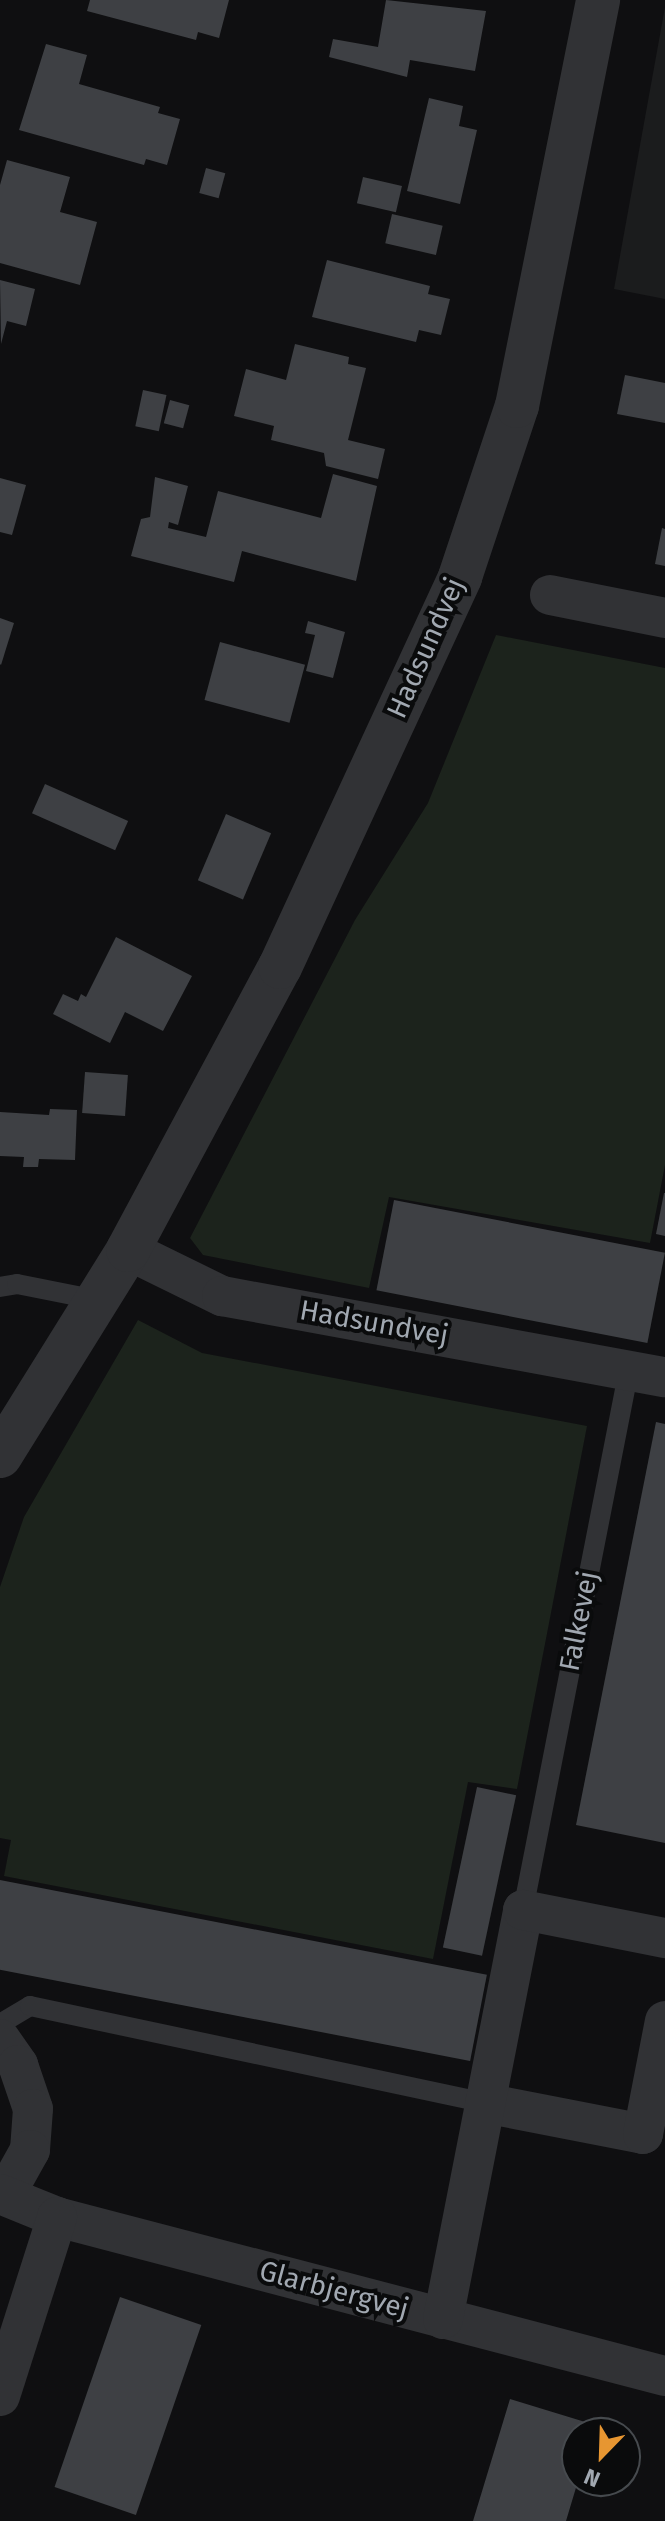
<!DOCTYPE html>
<style>
body{margin:0}
#map{position:relative;width:665px;height:2521px;overflow:hidden;background:#0f0f11;font-family:"Fira Sans",sans-serif}
div>[style]{position:absolute}
[style*='--x']{left:calc(var(--x)*1px);top:calc(var(--y)*1px);width:calc(var(--w)*1px);rotate:calc(var(--a)*1deg)}
.built>*{inset:0;background:#1b1c1d}
.green>*{inset:0;background:#1c231c}
.building>*{inset:0;background:#3e4044;transform-origin:0 0}
.service>*{height:20px;margin:-10px;padding:0 10px;transform-origin:10px;border-radius:10px;background:#313235}
.minor>*{height:40px;margin:-20px;padding:0 20px;transform-origin:20px;border-radius:20px;background:#313235}
.tertiary>*{height:44px;margin:-22px;padding:0 22px;transform-origin:22px;border-radius:22px;background:#313235}
span{translate:-50% -50%;white-space:nowrap;text-align:center;line-height:1.15;-webkit-text-stroke:8px #0a0b0c;paint-order:stroke}
.street-label{font-size:28px;color:#a1a8b1}
.north{position:absolute;left:561px;top:2417px;width:80px;height:80px;box-sizing:border-box;background:#0a0b0c;border:2px solid #464a4e;border-radius:50%;rotate:203deg;font-size:22px;font-weight:700;line-height:32px;text-align:center;color:#a1a8b1}
.north::after{content:'';display:block;margin:auto;width:28px;height:36px;background:#e79631;clip-path:polygon(50% 0,100% 100%,50% 72%,0 100%)}
</style>
<div id="map">
<div class="built">
<i style="clip-path:polygon(665px 7px,665px 299px,614px 289px)"></i>
</div>
<div class="green">
<i style="clip-path:polygon(496px 635px,665px 668px,665px 1165px,650px 1243px,389px 1197px,369px 1288px,203px 1255px,190px 1238px,355px 920px,428px 803px)"></i>
<i style="clip-path:polygon(138px 1320px,202px 1353px,587px 1426px,517px 1789px,468px 1782px,433px 1959px,4px 1876px,11px 1840px,0 1838px,0 1587px,24px 1517px)"></i>
</div>
<div class="building">
<i style="clip-path:polygon(90px 0,229px 0,219px 38px,198px 32px,196px 40px,87px 11px)"></i>
<i style="clip-path:polygon(386px 0,486px 11px,475px 71px,410px 60px,407px 77px,329px 57px,333px 39px,378px 47px)"></i>
<i style="clip-path:polygon(46px 44px,87px 55px,79px 84px,160px 107px,158px 113px,180px 119px,167px 165px,146px 159px,144px 165px,19px 130px)"></i>
<i style="clip-path:polygon(429px 98px,463px 106px,459px 126px,477px 130px,460px 204px,407px 191px)"></i>
<i style="clip-path:polygon(7px 160px,70px 177px,60px 212px,97px 222px,80px 285px,0 263px,0 185px)"></i>
<i style="left:206px;top:168px;width:20px;height:26px;rotate:15deg"></i>
<i style="left:363px;top:177px;width:40px;height:27px;rotate:13deg"></i>
<i style="left:392px;top:214px;width:52px;height:30px;rotate:13deg"></i>
<i style="clip-path:polygon(327px 260px,430px 286px,428px 294px,450px 299px,441px 335px,419px 330px,416px 342px,312px 317px)"></i>
<i style="clip-path:polygon(0 280px,35px 289px,26px 326px,7px 321px,1px 344px)"></i>
<i style="clip-path:polygon(295px 344px,349px 357px,348px 364px,366px 368px,348px 440px,385px 449px,378px 479px,326px 466px,324px 453px,271px 440px,274px 426px,234px 416px,246px 369px,286px 380px)"></i>
<i style="clip-path:polygon(625px 375px,665px 383px,665px 423px,617px 414px)"></i>
<i style="left:143px;top:390px;width:24px;height:37px;rotate:12deg"></i>
<i style="left:170px;top:400px;width:20px;height:24px;rotate:15deg"></i>
<i style="clip-path:polygon(333px 474px,377px 486px,356px 581px,242px 551px,234px 582px,131px 556px,141px 519px,150px 517px,155px 477px,188px 486px,178px 525px,169px 522px,168px 528px,206px 537px,218px 491px,321px 518px)"></i>
<i style="clip-path:polygon(0 478px,26px 485px,12px 535px,0 532px)"></i>
<i style="clip-path:polygon(662px 528px,665px 529px,665px 566px,655px 564px)"></i>
<i style="clip-path:polygon(0 618px,14px 623px,1px 665px,0 664px)"></i>
<i style="clip-path:polygon(308px 621px,345px 632px,333px 678px,306px 671px,315px 635px,305px 633px)"></i>
<i style="left:220px;top:642px;width:88px;height:60px;rotate:15deg"></i>
<i style="left:45px;top:784px;width:91px;height:32px;rotate:24deg"></i>
<i style="left:226px;top:814px;width:49px;height:72px;rotate:23deg"></i>
<i style="clip-path:polygon(116px 937px,192px 976px,163px 1031px,125px 1012px,110px 1043px,53px 1014px,63px 994px,78px 1001px,81px 994px,86px 997px)"></i>
<i style="left:85px;top:1072px;width:43px;height:41px;rotate:4deg"></i>
<i style="clip-path:polygon(50px 1109px,77px 1110px,75px 1160px,39px 1159px,38px 1167px,23px 1167px,24px 1157px,0 1156px,0 1112px,49px 1115px)"></i>
<i style="clip-path:polygon(664px 1193px,665px 1193px,665px 1236px,656px 1234px)"></i>
<i style="left:394px;top:1200px;width:276px;height:92px;rotate:11deg"></i>
<i style="clip-path:polygon(656px 1422px,665px 1424px,665px 1843px,576px 1825px)"></i>
<i style="left:477px;top:1787px;width:40px;height:164px;rotate:12deg"></i>
<i style="left:0;top:1880px;width:496px;height:88px;rotate:11deg"></i>
<i style="left:120px;top:2297px;width:86px;height:201px;rotate:19deg"></i>
<i style="clip-path:polygon(510px 2399px,595px 2425px,592px 2433px,577px 2433px,578px 2481px,566px 2521px,473px 2521px)"></i>
</div>
<div class="service">
<i style="--x:0;--y:1287;--w:17;--a:-10"></i>
<i style="--x:17;--y:1284;--w:82;--a:11.3"></i>
<i style="--x:523;--y:1910;--w:551;--a:-78.91"></i>
<i style="--x:0;--y:2024;--w:35;--a:-31"></i>
<i style="--x:30;--y:2006;--w:465;--a:12"></i>
</div>
<div class="minor">
<i style="--x:550;--y:595;--w:117;--a:11.3"></i>
<i style="--x:128;--y:1250;--w:105;--a:26.1"></i>
<i style="--x:222;--y:1296;--w:450;--a:10.4"></i>
<i style="--x:0;--y:2039;--w:32;--a:55"></i>
<i style="--x:18;--y:2065;--w:46;--a:71.2"></i>
<i style="--x:33;--y:2109;--w:41;--a:94.2"></i>
<i style="--x:30;--y:2150;--w:51;--a:119.1"></i>
<i style="--x:485;--y:2103;--w:161;--a:11.1"></i>
<i style="--x:643;--y:2134;--w:115;--a:-79"></i>
<i style="--x:0;--y:2194;--w:61;--a:22"></i>
<i style="--x:57;--y:2217;--w:628;--a:14.66"></i>
<i style="--x:443;--y:2319;--w:417;--a:-78.9"></i>
<i style="--x:523;--y:1910;--w:145;--a:11.2"></i>
<i style="--x:0;--y:2396;--w:188;--a:-72.3"></i>
</div>
<div class="tertiary">
<i style="--x:0;--y:1456;--w:243;--a:-58.1"></i>
<i style="--x:128;--y:1250;--w:321;--a:-61.8"></i>
<i style="--x:280;--y:967;--w:430;--a:-65.2"></i>
<i style="--x:460;--y:577;--w:180;--a:-71.6"></i>
<i style="--x:517;--y:406;--w:414;--a:-78.7"></i>
</div>
<div class="street-label">
<span style="left:426px;top:648px;rotate:-66deg">Hadsundvej</span>
<span style="left:374px;top:1323px;rotate:10deg">Hadsundvej</span>
<span style="left:579px;top:1621px;rotate:-79deg">Falkevej</span>
<span style="left:334px;top:2290px;rotate:15deg">Glarbjergvej</span>
</div>
<div class="north">N</div>
</div>
